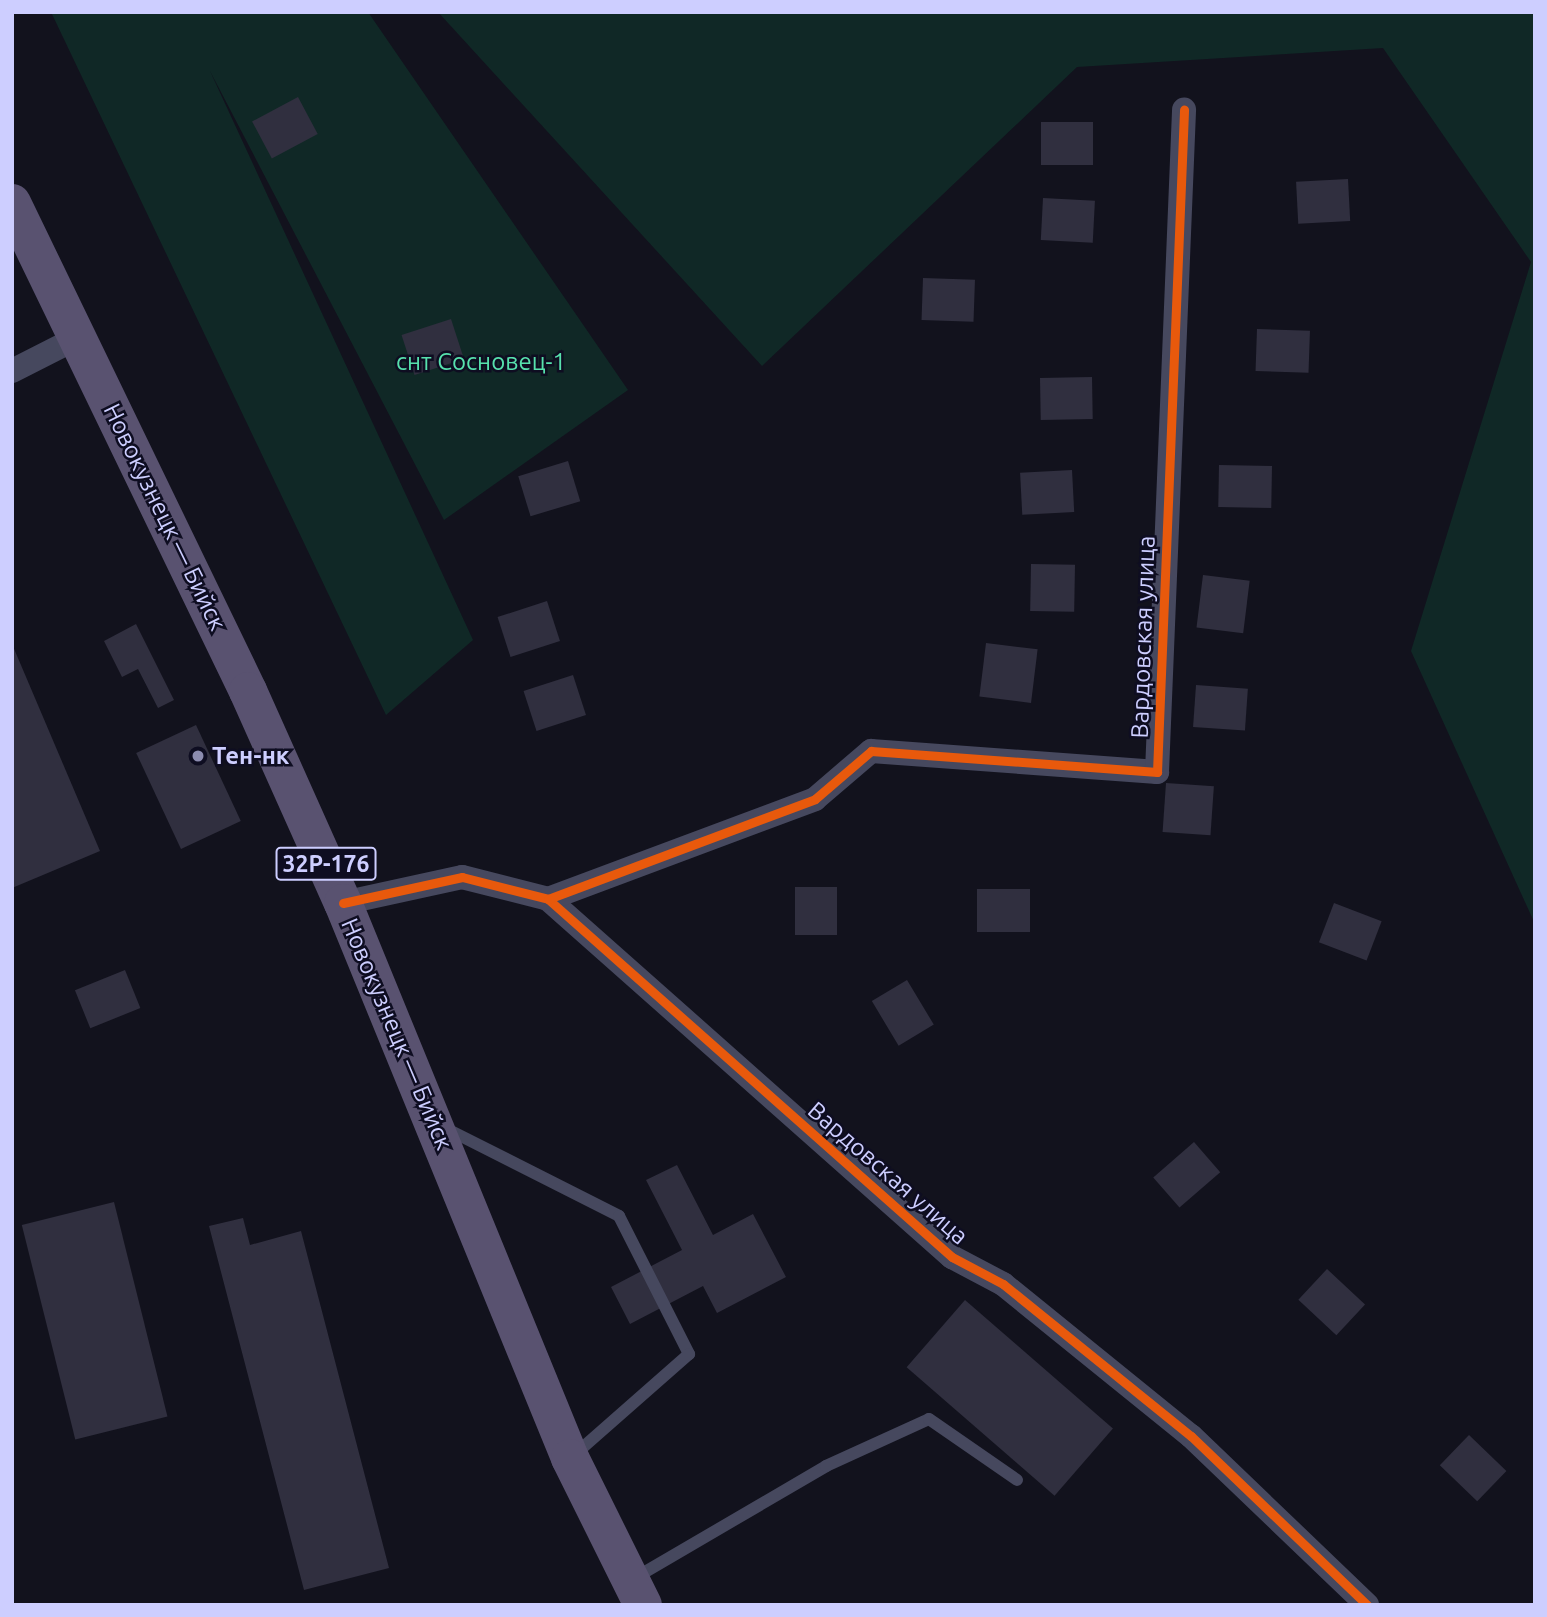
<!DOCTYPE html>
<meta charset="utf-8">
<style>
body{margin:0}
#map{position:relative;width:1547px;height:1617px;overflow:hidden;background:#12121d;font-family:Ubuntu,sans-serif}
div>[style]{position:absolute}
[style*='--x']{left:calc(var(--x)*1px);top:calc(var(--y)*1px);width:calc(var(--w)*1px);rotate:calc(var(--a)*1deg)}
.green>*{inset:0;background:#102826}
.building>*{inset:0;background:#302f3f;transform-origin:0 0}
.service>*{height:12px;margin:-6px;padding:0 6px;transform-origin:6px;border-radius:6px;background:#46485e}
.minor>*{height:24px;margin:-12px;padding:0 12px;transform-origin:12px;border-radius:12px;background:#46485e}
.primary>*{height:38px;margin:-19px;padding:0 19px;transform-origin:19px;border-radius:19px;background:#595270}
.cycleway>*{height:9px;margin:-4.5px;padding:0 4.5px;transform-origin:4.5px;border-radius:4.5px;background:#e8590c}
.dots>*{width:19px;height:19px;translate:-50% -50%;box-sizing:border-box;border:4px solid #0e0d21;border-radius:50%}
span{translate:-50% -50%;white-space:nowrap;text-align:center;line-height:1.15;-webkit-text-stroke:5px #0e0d21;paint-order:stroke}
.shield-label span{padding:2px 5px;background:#0e0d21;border:2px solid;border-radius:5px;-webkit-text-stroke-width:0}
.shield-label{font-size:23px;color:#cdceff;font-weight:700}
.park-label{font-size:24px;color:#57e1ad}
.street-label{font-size:24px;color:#cdceff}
.poi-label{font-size:24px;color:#cdceff;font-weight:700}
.left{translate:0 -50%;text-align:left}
.frame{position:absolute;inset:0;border:14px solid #cdceff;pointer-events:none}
</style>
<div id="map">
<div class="green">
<i style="clip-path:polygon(51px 12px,368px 12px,628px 390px,444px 520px,210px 71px,473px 640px,386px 715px)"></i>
<i style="clip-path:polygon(438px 12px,1535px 12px,1535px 924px,1411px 651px,1531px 262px,1383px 48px,1077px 67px,762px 366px)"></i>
</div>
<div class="building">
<i style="left:298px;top:97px;width:42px;height:52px;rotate:62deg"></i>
<i style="left:1041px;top:122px;width:52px;height:43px"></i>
<i style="left:1348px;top:179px;width:42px;height:52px;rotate:87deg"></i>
<i style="left:1043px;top:198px;width:52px;height:42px;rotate:3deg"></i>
<i style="left:923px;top:278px;width:52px;height:42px;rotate:2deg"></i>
<i style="left:451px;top:319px;width:42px;height:52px;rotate:72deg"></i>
<i style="left:1257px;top:329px;width:53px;height:42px;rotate:2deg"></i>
<i style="left:1092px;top:377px;width:42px;height:52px;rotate:89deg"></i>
<i style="left:568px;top:461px;width:42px;height:52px;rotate:73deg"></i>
<i style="left:1219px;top:465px;width:53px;height:42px;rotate:1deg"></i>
<i style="left:1072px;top:470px;width:42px;height:52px;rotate:87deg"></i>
<i style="left:1031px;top:564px;width:44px;height:47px;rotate:1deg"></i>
<i style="left:1203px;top:575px;width:47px;height:53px;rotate:7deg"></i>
<i style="left:547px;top:601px;width:42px;height:52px;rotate:72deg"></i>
<i style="clip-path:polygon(136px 624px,174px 700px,158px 708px,138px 669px,122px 677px,104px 641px)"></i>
<i style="left:986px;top:643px;width:52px;height:54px;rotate:7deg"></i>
<i style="clip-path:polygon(12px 644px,100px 851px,12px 888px)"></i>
<i style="left:573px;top:675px;width:42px;height:52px;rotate:72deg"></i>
<i style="left:1196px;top:685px;width:52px;height:42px;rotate:4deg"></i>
<i style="left:196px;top:725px;width:106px;height:66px;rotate:65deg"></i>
<i style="left:1166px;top:783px;width:48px;height:49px;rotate:4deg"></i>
<i style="left:837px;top:887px;width:48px;height:42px;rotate:90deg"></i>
<i style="left:977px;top:889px;width:53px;height:43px"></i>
<i style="left:1334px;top:903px;width:51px;height:42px;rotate:21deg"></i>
<i style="left:125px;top:970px;width:41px;height:54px;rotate:68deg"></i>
<i style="left:907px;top:980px;width:52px;height:41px;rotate:59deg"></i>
<i style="left:1194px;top:1142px;width:40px;height:54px;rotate:49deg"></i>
<i style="clip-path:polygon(677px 1165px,713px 1235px,753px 1214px,786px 1277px,717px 1313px,703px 1286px,630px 1324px,611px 1287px,682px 1250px,646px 1180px)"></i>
<i style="left:114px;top:1202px;width:221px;height:95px;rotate:76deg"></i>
<i style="clip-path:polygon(243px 1218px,250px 1245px,301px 1231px,389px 1568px,304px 1590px,209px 1226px)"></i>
<i style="left:1327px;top:1269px;width:52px;height:42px;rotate:43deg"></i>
<i style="left:965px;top:1300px;width:196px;height:89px;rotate:41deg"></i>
<i style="left:1469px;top:1435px;width:52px;height:42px;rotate:44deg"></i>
</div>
<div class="service">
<i style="--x:445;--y:1128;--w:195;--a:26.8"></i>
<i style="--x:619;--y:1216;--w:155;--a:63.1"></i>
<i style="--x:689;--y:1354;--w:154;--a:138.7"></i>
<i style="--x:633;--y:1579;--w:224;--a:-30.3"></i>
<i style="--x:826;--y:1466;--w:113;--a:-24.5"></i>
<i style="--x:929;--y:1419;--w:107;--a:34.7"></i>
</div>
<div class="minor">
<i style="--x:12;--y:371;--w:75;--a:-26.9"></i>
<i style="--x:548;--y:899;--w:540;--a:41.55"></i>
<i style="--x:952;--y:1257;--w:58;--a:27.9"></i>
<i style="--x:1003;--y:1284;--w:242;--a:39"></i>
<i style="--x:1191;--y:1436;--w:244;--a:43.8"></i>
<i style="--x:343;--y:903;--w:122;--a:-12.3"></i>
<i style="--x:462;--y:877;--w:89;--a:14.3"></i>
<i style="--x:548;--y:899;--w:285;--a:-20.5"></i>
<i style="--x:815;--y:799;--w:74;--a:-40.6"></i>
<i style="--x:871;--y:751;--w:287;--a:4.2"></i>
<i style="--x:1157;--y:772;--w:663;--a:-87.66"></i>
</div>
<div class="primary">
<i style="--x:12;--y:203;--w:542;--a:64.19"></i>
<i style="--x:248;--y:691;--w:232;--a:65.9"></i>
<i style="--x:343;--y:903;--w:600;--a:67.75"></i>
<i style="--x:570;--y:1458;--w:164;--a:63.6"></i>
</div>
<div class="cycleway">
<i style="--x:548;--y:899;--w:540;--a:41.55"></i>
<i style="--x:952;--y:1257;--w:58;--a:27.9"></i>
<i style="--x:1003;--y:1284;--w:242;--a:39"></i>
<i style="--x:1191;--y:1436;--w:244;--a:43.8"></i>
<i style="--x:343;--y:903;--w:122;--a:-12.3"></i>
<i style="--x:462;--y:877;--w:89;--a:14.3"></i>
<i style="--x:548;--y:899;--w:285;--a:-20.5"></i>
<i style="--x:815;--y:799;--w:74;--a:-40.6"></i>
<i style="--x:871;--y:751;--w:287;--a:4.2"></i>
<i style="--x:1157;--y:772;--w:663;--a:-87.66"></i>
</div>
<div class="dots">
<i style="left:198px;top:756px;background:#8c8cb0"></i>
</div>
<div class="shield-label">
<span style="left:326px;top:864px">32Р-176</span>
</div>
<div class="park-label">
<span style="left:481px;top:362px">снт Сосновец-1</span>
</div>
<div class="street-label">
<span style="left:165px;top:517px;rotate:64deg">Новокузнецк — Бийск</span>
<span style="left:1143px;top:637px;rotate:-88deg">Вардовская улица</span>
<span style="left:397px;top:1034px;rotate:67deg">Новокузнецк — Бийск</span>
<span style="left:888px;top:1173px;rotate:41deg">Вардовская улица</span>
</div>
<div class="poi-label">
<span class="left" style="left:212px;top:756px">Тен-нк</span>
</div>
<div class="frame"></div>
</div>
